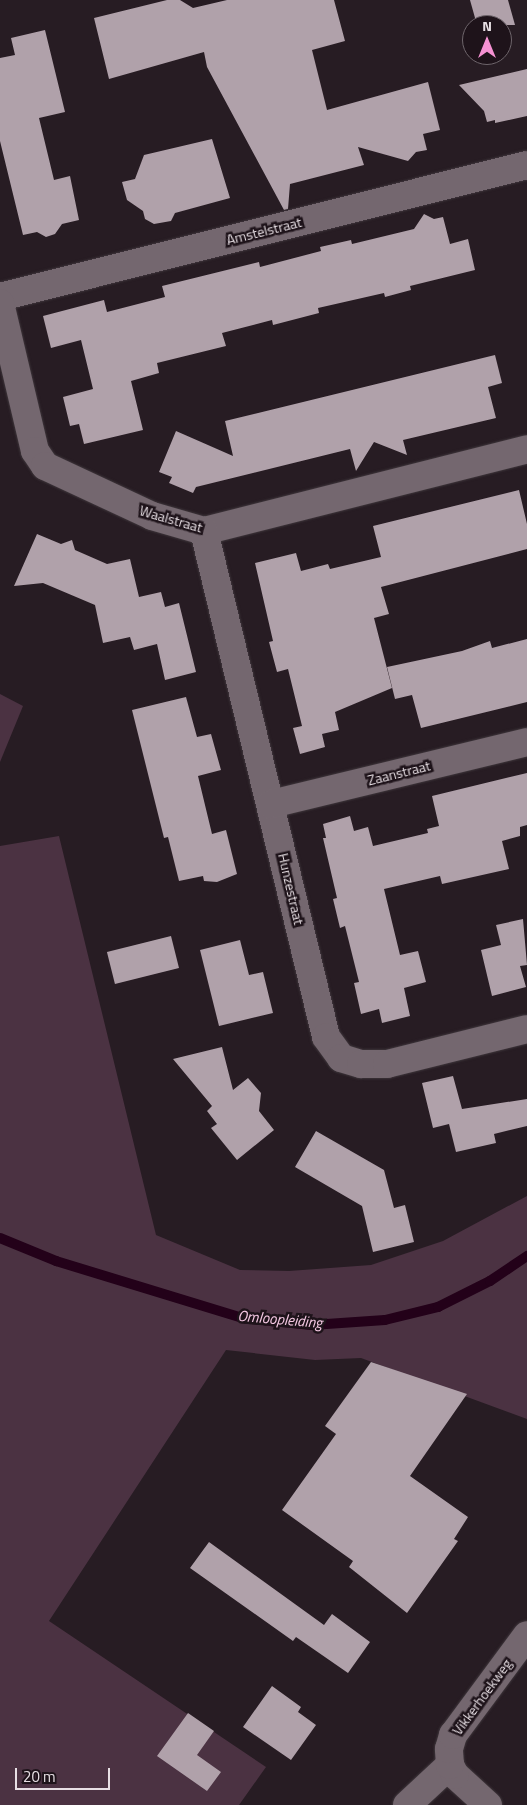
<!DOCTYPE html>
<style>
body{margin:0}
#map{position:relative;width:527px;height:1805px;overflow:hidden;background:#271c23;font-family:"Titillium Web",sans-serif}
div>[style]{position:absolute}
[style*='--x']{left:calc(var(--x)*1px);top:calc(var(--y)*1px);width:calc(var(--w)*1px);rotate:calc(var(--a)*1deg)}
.green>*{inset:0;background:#4b3242}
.stream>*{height:10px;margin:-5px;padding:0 5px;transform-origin:5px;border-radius:5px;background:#230119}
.building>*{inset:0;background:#b0a1aa;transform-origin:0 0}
.roads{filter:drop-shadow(0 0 1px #3f373c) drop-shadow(0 0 1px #3f373c)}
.street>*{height:28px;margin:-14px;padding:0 14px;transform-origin:14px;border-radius:14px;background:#74676f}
span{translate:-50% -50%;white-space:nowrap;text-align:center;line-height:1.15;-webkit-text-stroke:5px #1e131a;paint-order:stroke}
.street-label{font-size:14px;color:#e7dfe4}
.water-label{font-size:15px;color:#f7cae5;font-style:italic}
.north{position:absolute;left:462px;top:15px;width:50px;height:50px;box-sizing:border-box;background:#1e131a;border:1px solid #6e656b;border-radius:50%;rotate:0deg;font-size:14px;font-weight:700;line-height:20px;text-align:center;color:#e7dfe4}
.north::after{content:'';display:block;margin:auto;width:18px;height:22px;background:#f591d2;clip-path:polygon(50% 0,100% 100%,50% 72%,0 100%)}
.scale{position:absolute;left:15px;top:1768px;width:95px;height:22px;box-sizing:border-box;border:2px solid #e7dfe4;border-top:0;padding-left:6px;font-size:15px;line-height:18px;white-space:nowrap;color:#e7dfe4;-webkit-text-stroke:4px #1e131a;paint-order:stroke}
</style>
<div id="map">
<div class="green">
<i style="clip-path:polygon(0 694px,23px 706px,0 762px)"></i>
<i style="clip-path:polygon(59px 836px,156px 1235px,240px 1270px,289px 1271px,371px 1265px,443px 1241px,527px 1196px,527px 1419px,361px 1358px,315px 1360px,226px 1350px,49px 1621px,266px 1767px,239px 1805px,0 1805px,0 846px)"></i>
</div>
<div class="stream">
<i style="--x:0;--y:1238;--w:61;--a:22.3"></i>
<i style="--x:56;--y:1261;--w:195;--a:17"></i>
<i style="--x:242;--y:1318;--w:70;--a:5.7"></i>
<i style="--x:312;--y:1325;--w:73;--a:-3.9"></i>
<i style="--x:385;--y:1320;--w:55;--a:-13.8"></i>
<i style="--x:438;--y:1307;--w:58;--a:-26.6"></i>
<i style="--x:490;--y:1281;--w:45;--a:-34"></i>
</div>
<div class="building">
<i style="clip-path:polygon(167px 0,180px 0,193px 8px,227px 0,334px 0,345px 41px,312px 50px,327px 110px,428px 82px,440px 130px,423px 134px,427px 150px,416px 152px,408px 161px,358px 147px,364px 165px,290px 184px,288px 209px,284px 210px,207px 67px,204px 52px,109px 79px,94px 18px)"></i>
<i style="clip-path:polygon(470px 0,508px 0,515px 25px,477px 25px)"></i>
<i style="clip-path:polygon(45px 30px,65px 112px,39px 118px,54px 180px,70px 176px,79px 220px,62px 224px,55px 234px,46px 237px,37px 232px,23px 235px,0 141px,0 58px,15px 55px,11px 38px)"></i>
<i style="clip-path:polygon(527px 69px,527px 116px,495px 123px,495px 120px,487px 122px,484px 111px,459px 85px)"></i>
<i style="clip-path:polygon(212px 139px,230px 198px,175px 213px,171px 221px,154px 224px,145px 219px,143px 211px,127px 200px,122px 182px,135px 179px,144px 155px)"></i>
<i style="clip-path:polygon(424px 214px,434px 219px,443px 217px,450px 244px,468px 239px,475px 270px,410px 286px,411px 290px,385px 297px,384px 293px,318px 308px,319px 313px,273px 325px,272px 320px,222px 333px,226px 346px,157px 363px,159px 373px,131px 381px,143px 430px,84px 444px,79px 424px,70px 426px,63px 397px,93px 389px,81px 340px,51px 348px,43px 316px,104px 300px,107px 312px,165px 297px,162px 286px,259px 262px,260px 267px,321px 251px,320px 247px,351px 240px,352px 244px,414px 229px)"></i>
<i style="clip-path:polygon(495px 355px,502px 383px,488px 387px,496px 418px,403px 440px,407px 455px,374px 442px,356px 471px,350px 449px,196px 487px,193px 493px,169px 483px,172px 477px,159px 472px,176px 431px,233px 456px,225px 421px)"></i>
<i style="clip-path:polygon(519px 490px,527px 524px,527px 549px,381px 587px,389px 614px,374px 618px,392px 688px,335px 712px,339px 730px,322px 734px,325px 747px,300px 754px,293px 728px,302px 726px,288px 669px,277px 672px,269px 642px,273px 641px,255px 563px,296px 553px,301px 571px,328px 564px,330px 569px,381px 557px,373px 526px)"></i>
<i style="clip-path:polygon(37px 534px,61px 544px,72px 540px,75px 550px,107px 564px,130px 559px,139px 597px,161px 592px,165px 607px,179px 603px,196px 672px,165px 680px,157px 644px,134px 650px,130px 637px,103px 643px,95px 605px,43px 583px,14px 586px)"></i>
<i style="clip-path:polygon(527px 639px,527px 702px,421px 728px,412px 695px,395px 699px,387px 667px,462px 651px,490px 641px,492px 648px)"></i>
<i style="clip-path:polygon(186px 697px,197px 737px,211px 734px,221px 770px,198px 776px,212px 834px,226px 830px,237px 874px,217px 882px,204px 881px,203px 876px,179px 881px,168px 837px,164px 838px,132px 710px)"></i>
<i style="clip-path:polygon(527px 773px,527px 825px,520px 827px,520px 836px,502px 841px,509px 869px,442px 884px,440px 876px,384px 889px,400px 955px,418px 951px,426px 982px,404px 988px,410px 1016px,382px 1023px,379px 1009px,361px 1014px,354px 983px,359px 982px,345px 926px,340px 928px,333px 899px,337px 898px,323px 838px,326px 838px,323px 824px,350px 816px,354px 831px,368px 827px,373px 846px,428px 833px,427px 829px,439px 826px,432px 796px)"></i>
<i style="clip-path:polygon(523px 919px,527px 965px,520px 966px,526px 987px,492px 996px,481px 950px,501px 945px,496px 925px)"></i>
<i style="left:171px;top:936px;width:33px;height:66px;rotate:76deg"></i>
<i style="clip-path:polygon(240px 940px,249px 975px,263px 972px,273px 1013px,219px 1026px,200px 950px)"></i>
<i style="clip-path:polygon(222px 1047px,233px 1090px,248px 1078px,261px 1093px,259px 1111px,274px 1130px,237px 1160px,211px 1128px,217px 1124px,207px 1111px,212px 1106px,173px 1059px)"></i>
<i style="clip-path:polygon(453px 1076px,462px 1109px,527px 1099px,527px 1126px,494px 1134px,496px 1143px,456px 1152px,449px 1124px,433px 1128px,422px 1083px)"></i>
<i style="clip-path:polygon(316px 1131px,384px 1170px,394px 1208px,405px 1205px,414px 1242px,373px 1252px,362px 1206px,295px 1167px)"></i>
<i style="clip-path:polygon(371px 1362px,467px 1394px,410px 1476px,468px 1517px,454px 1539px,458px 1541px,407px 1613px,349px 1567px,353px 1561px,282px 1510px,336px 1434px,325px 1426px)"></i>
<i style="clip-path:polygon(209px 1542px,324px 1625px,332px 1614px,370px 1642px,348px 1673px,296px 1637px,293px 1641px,190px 1568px)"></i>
<i style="clip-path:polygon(272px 1686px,301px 1707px,298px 1712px,316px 1725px,291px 1760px,243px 1727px)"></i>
<i style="clip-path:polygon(188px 1713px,214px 1731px,197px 1755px,221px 1772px,207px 1791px,157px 1756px)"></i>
</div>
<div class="roads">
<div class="street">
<i style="--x:0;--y:297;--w:543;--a:-14.06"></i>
<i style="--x:0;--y:303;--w:152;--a:76.7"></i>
<i style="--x:35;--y:451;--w:18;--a:56"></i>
<i style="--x:45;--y:466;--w:118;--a:25"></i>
<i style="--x:152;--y:516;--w:54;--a:16.1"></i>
<i style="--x:204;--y:531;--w:333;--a:-14.2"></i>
<i style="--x:204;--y:531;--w:520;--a:76.44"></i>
<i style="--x:326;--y:1037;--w:26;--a:54"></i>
<i style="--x:341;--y:1058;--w:21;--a:17"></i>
<i style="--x:361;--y:1064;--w:26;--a:0"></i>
<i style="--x:387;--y:1064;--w:144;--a:-14"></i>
<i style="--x:271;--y:804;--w:263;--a:-13.6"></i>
<i style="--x:407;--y:1805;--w:59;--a:-42.9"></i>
<i style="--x:488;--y:1805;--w:45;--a:-137.7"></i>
<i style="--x:455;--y:1775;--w:11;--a:-117"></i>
<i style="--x:450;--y:1765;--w:16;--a:-94"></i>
<i style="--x:449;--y:1749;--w:15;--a:-74"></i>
<i style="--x:453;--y:1735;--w:124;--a:-53.5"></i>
</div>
</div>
<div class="street-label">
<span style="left:264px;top:231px;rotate:-14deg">Amstelstraat</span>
<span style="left:171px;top:519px;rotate:16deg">Waalstraat</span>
<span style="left:399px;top:773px;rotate:-14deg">Zaanstraat</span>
<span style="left:291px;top:889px;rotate:77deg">Hunzestraat</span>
<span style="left:482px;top:1697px;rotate:-54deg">Vikkerhoekweg</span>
</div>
<div class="water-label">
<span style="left:280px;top:1319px;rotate:5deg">Omloopleiding</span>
</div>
<div class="north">N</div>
<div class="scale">20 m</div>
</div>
